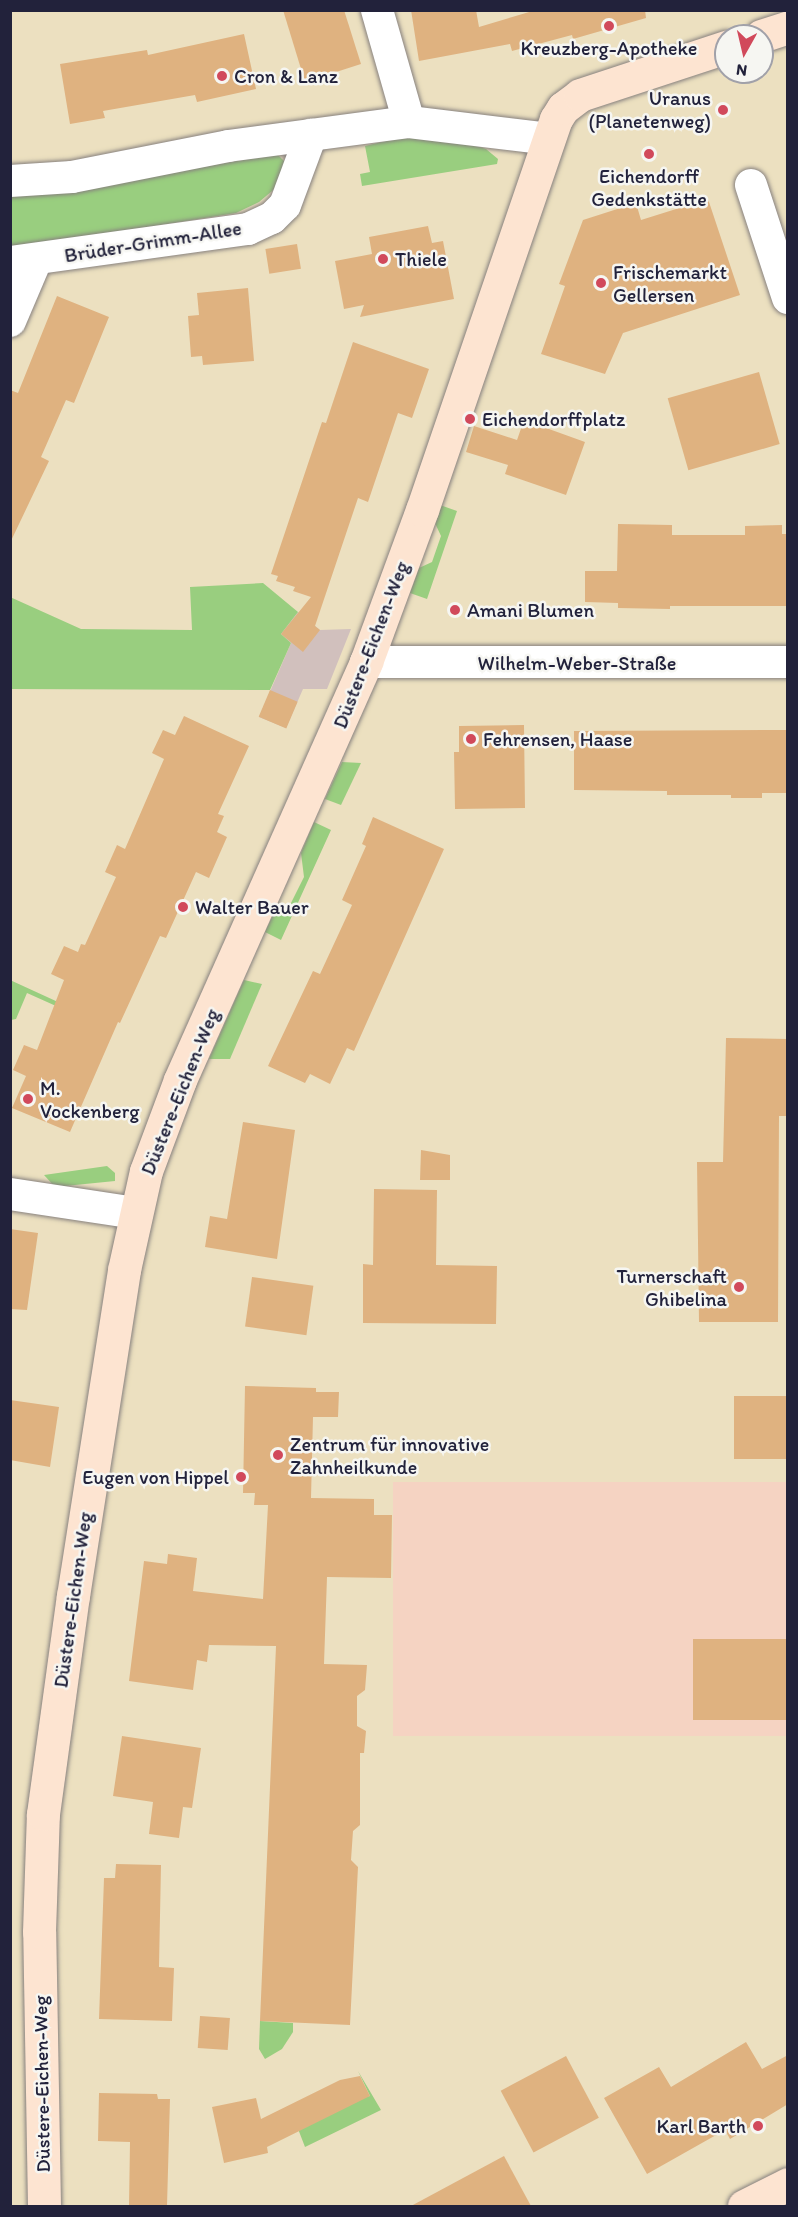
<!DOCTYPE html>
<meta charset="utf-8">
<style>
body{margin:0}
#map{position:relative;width:798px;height:2217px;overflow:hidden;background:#ece0c0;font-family:Itim,sans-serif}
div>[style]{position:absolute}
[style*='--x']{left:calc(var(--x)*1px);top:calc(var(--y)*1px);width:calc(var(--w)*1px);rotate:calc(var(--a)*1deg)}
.built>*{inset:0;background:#f5d3c2;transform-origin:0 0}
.industrial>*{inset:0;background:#d1c0bd}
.green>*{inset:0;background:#99ce7f}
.building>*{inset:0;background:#dfb280;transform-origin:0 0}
.roads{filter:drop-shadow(0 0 2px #87817e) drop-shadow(0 0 2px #87817e)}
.street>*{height:32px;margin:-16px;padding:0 16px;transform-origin:16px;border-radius:16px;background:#fff}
.secondary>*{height:33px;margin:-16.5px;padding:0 16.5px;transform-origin:16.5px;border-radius:16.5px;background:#fde4d1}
.dots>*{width:16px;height:16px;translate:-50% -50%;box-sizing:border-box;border:3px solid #f6f6f2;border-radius:50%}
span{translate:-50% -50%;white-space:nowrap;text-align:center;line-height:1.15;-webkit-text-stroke:5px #f6f6f2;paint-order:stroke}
.poi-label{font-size:20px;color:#22223b}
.left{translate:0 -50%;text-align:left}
.right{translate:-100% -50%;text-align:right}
.street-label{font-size:20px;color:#22223b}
.frame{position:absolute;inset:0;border:12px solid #22223b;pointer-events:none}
.north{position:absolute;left:714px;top:24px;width:60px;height:60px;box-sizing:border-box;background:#f6f6f2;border:2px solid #a1a1a9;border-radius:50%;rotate:188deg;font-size:16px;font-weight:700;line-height:24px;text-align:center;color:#22223b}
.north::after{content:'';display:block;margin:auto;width:21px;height:27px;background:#d1495b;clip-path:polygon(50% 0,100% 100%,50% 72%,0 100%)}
</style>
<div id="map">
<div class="built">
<i style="left:787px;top:1482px;width:254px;height:394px;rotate:90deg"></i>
</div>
<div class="industrial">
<i style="clip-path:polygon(298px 612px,320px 630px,351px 629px,327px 689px,303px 689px,286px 728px,259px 717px,291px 643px,281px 634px)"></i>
</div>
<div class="green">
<i style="clip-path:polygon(410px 138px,465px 142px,486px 149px,498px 159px,497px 164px,362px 186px,360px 174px,370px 172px,365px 146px,394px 139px)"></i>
<i style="clip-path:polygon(277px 154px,285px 162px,278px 186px,259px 202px,236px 213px,11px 249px,11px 195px,76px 189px)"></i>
<i style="clip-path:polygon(440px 505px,457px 511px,427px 599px,410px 593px,419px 568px,432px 562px,441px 536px,434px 521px)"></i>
<i style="clip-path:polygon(263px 583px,298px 612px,281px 634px,291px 643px,270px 690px,11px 689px,10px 597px,81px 629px,192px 630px,190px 587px)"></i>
<i style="clip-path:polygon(342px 762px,361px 763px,341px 805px,325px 799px)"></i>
<i style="clip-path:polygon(314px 822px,331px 830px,281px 940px,265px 932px,274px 913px,288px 909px,304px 877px,301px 853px)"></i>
<i style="clip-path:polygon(10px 980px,58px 1002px,56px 1006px,27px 993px,16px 1019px,11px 1020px)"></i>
<i style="clip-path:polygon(244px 980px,262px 984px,230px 1059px,209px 1059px)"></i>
<i style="clip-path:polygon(107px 1166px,115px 1173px,115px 1181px,55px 1187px,44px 1175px)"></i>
<i style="clip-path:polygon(260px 2021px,293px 2023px,293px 2032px,282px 2049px,265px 2059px,259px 2049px)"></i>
<i style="clip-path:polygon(358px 2071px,381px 2110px,305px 2147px,290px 2108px,370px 2096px)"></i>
</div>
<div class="building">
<i style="clip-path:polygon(283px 10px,344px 10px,361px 64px,305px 82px)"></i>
<i style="clip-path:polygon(411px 10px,476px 10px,479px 27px,536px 10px,645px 10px,646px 18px,573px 39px,572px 35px,512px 51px,510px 44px,419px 61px)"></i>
<i style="clip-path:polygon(244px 34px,256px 89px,197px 102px,195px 95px,103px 111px,105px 118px,70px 124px,60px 64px,147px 50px,148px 55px)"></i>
<i style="clip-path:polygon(708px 199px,740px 295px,623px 333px,605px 374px,541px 354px,565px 286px,559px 284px,583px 220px,636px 203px,641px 220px)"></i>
<i style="clip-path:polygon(428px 226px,432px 243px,443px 241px,454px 299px,360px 317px,364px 305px,344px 309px,335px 261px,372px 254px,369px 237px)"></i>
<i style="left:297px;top:244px;width:25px;height:32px;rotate:81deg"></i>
<i style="clip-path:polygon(248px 288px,254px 361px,203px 365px,202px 356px,191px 357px,188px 316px,199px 315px,197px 293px)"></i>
<i style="clip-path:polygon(57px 296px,109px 317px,74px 403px,66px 400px,41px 457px,49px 461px,10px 543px,10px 390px,18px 393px)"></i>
<i style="clip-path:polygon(353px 342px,429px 369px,412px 418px,398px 413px,368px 502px,358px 498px,315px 626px,320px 630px,303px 652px,281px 634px,311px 597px,293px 591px,295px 587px,276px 581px,278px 576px,271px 574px,322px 422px,326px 423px)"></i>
<i style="left:759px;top:372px;width:75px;height:95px;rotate:74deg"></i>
<i style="clip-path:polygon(524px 420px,585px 442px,566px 495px,505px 474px,508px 465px,466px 452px,474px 426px,517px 440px)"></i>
<i style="clip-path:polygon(618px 524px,672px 525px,672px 535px,745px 535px,745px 526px,782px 525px,782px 534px,788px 534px,788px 606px,670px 606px,670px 609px,618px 608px,618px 603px,585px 602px,585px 571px,617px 571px)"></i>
<i style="left:270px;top:690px;width:30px;height:29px;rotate:23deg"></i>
<i style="clip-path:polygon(184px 716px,249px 746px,218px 814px,224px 816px,217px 832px,227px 837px,209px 878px,196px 872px,166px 938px,160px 936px,120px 1023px,118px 1022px,70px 1132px,12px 1108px,26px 1076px,13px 1070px,24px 1045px,37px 1050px,64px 980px,51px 974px,64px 946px,78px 952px,81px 944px,85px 945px,116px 877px,105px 872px,117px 845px,125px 849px,164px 759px,152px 753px,163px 730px,175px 735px)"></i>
<i style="clip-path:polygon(524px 725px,525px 808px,455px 809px,454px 752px,459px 752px,459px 726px)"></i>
<i style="clip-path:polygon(788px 730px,788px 793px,762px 793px,762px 798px,731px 798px,731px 795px,667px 795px,667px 791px,574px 790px,574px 731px)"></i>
<i style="clip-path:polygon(373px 817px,444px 849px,354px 1051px,347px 1048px,330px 1084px,310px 1074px,305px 1083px,268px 1066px,313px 971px,320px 974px,352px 905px,342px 900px,366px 846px,362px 844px)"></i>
<i style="clip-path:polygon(726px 1038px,788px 1039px,788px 1116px,779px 1116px,778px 1322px,699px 1322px,697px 1162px,723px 1162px)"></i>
<i style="clip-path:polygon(243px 1122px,295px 1130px,277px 1259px,205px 1247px,210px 1216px,227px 1219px)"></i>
<i style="clip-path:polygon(421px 1150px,450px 1155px,450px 1180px,420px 1180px)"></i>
<i style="clip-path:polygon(374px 1189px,437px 1190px,436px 1265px,497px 1266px,496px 1324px,363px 1323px,363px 1264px,373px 1265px)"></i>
<i style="clip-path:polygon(10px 1229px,38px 1233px,27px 1310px,10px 1309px)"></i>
<i style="left:252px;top:1277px;width:62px;height:50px;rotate:8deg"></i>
<i style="clip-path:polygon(245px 1386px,316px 1388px,316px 1392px,339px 1392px,338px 1417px,313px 1417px,311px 1498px,374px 1499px,374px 1515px,392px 1515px,391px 1578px,327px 1577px,324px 1664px,367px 1665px,365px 1690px,357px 1696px,357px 1726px,366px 1731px,364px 1753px,360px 1753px,360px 1825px,353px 1831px,351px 1860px,358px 1867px,350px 2025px,260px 2021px,276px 1646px,209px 1645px,207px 1662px,197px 1660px,193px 1690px,129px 1681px,144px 1561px,167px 1564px,168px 1554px,197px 1558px,193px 1591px,263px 1599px,268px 1505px,254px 1505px,255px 1493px,243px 1493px)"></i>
<i style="left:788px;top:1396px;width:63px;height:54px;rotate:90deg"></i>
<i style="clip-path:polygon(10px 1400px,59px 1407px,50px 1467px,10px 1460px)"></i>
<i style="left:788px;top:1639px;width:81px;height:95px;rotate:90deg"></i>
<i style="clip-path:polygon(122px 1736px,201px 1748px,192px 1808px,183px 1807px,179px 1838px,149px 1834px,153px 1802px,113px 1796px)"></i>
<i style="clip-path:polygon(116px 1864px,161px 1865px,159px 1967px,174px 1968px,172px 2021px,99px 2019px,104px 1878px,115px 1878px)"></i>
<i style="left:200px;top:2016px;width:30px;height:32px;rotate:4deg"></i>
<i style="clip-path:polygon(746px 2042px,762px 2069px,788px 2055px,788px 2104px,730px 2139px,725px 2130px,647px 2174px,604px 2098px,659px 2067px,671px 2087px)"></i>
<i style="left:566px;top:2056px;width:70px;height:74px;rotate:62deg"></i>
<i style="clip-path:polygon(360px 2076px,370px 2096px,267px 2147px,268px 2153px,224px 2163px,212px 2107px,256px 2098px,261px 2119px,340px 2080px)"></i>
<i style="clip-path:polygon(99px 2093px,157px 2094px,158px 2099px,170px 2099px,167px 2206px,129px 2206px,130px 2142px,98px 2141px)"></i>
<i style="clip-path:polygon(504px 2156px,531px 2206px,411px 2206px)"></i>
</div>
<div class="roads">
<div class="street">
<i style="--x:377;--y:10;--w:116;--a:74.1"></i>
<i style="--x:10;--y:181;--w:62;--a:-3.7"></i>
<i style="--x:72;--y:177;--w:159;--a:-11.2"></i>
<i style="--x:228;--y:146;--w:183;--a:-7.6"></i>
<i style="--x:409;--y:122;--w:141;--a:6.9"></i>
<i style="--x:751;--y:185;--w:119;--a:71.9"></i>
<i style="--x:10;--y:262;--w:240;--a:-7.9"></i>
<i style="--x:248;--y:229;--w:26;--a:-25"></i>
<i style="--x:272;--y:218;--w:18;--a:-45"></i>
<i style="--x:285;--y:205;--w:75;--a:-69.6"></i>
<i style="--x:10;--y:321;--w:66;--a:-66.9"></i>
<i style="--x:366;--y:662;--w:422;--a:0"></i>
<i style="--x:10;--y:1194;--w:126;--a:8.6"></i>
</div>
<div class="secondary">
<i style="--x:761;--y:36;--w:28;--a:-18"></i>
<i style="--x:44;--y:2206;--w:274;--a:-91"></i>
<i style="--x:39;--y:1932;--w:118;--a:-88.1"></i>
<i style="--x:43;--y:1814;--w:220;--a:-82.2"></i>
<i style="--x:73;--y:1596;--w:330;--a:-81.1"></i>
<i style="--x:124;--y:1270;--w:101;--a:-77.5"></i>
<i style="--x:146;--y:1171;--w:97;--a:-69.5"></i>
<i style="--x:180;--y:1080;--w:458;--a:-66"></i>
<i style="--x:366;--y:662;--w:162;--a:-69.8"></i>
<i style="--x:422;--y:510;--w:413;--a:-71.1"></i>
<i style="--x:556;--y:119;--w:13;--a:-58"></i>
<i style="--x:563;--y:108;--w:21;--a:-37"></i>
<i style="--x:580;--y:95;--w:154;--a:-18.2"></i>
<i style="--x:744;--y:2206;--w:49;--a:-26.6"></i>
</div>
</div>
<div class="dots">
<i style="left:609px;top:26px;background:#d1495b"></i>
<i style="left:222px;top:76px;background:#d1495b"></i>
<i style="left:723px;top:110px;background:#d1495b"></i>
<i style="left:649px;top:154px;background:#d1495b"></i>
<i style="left:383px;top:259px;background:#d1495b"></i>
<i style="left:601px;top:283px;background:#d1495b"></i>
<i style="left:470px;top:419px;background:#d1495b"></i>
<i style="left:455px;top:610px;background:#d1495b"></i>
<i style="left:471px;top:739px;background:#d1495b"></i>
<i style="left:183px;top:907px;background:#d1495b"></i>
<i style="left:28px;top:1099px;background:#d1495b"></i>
<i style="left:739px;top:1287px;background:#d1495b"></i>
<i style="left:278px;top:1455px;background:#d1495b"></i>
<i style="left:241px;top:1477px;background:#d1495b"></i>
<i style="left:758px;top:2126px;background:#d1495b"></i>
</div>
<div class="poi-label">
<span style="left:609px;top:48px">Kreuzberg-Apotheke</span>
<span class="left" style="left:234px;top:76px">Cron &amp; Lanz</span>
<span class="right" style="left:711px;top:110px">Uranus<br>(Planetenweg)</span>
<span style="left:649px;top:188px">Eichendorff<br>Gedenkstätte</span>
<span class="left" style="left:395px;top:259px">Thiele</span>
<span class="left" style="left:613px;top:284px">Frischemarkt<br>Gellersen</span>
<span class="left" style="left:482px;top:419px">Eichendorffplatz</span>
<span class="left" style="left:467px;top:610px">Amani Blumen</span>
<span class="left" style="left:483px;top:739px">Fehrensen, Haase</span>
<span class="left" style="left:195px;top:907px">Walter Bauer</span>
<span class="left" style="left:40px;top:1100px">M.<br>Vockenberg</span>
<span class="right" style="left:727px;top:1288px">Turnerschaft<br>Ghibelina</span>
<span class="left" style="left:290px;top:1456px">Zentrum für innovative<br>Zahnheilkunde</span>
<span class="right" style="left:229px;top:1477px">Eugen von Hippel</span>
<span class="right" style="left:746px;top:2126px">Karl Barth</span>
</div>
<div class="street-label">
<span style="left:153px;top:242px;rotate:-9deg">Brüder-Grimm-Allee</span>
<span style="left:371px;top:645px;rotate:-69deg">Düstere-Eichen-Weg</span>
<span style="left:577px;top:663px">Wilhelm-Weber-Straße</span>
<span style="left:180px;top:1092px;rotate:-68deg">Düstere-Eichen-Weg</span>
<span style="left:73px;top:1600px;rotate:-82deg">Düstere-Eichen-Weg</span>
<span style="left:42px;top:2084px;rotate:-91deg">Düstere-Eichen-Weg</span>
</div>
<div class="frame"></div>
<div class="north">N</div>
</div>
